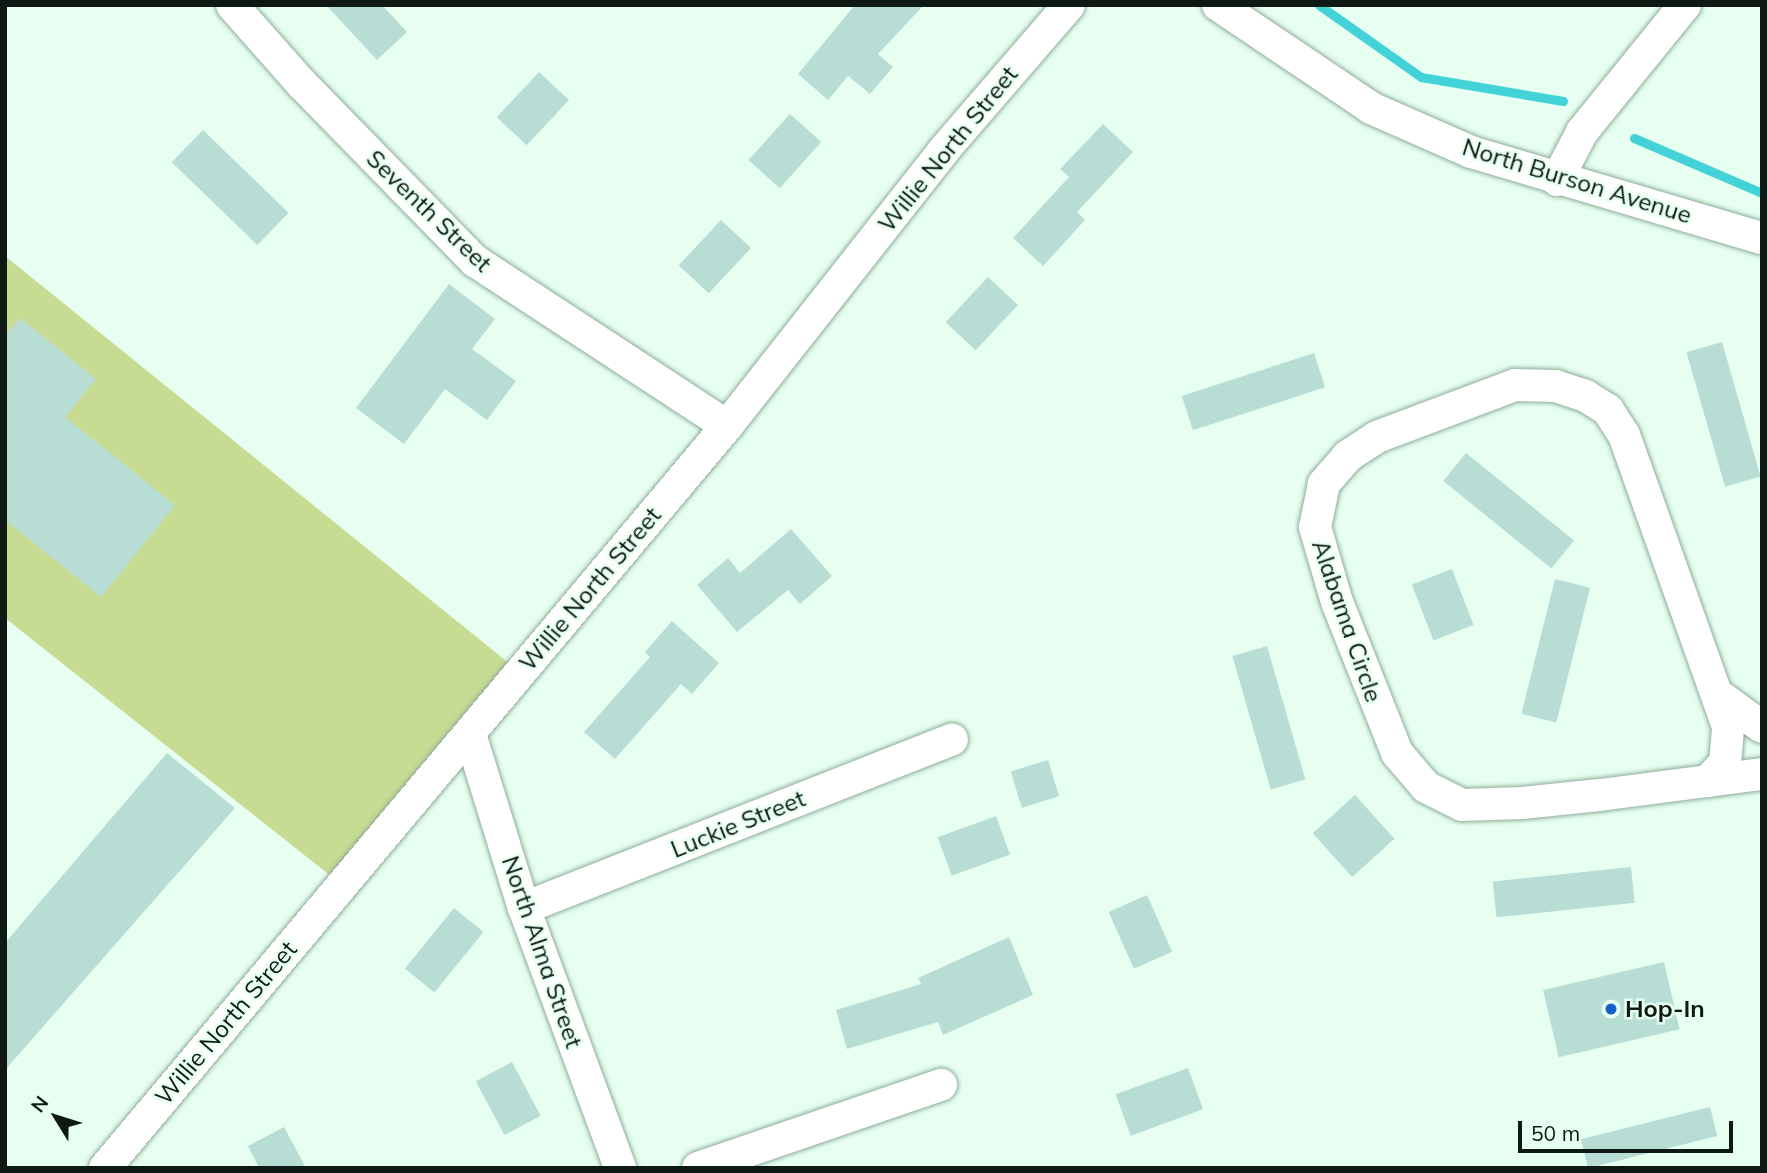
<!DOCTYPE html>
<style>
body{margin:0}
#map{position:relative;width:1767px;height:1173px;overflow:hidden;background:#e6fff0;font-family:Mulish,sans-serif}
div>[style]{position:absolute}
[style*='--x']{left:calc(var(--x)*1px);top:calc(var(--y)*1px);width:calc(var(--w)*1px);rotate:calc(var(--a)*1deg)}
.green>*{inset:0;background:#c8db93}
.stream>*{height:9px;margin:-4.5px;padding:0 4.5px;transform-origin:4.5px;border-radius:4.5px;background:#44d2d9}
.building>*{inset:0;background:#b8ddd5;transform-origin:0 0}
.roads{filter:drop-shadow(0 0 2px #8fac9b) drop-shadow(0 0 2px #8fac9b)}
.minor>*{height:32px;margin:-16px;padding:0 16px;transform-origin:16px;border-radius:16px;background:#fff}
.dots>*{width:19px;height:19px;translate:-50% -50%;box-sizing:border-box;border:4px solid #e6fff0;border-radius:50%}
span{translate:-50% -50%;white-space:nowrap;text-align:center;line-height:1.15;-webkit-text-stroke:5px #e6fff0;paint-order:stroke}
.street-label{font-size:24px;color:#0e1913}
.poi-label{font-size:24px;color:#0e1913;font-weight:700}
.left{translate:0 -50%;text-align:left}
.frame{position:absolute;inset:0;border:7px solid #0e1913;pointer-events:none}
.north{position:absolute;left:21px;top:1082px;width:70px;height:70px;-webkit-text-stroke:5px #e6fff0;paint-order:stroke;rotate:308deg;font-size:19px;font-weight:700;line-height:28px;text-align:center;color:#0e1913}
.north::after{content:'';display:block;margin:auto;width:24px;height:32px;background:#0e1913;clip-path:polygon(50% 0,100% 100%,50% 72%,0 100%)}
.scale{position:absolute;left:1518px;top:1121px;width:215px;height:32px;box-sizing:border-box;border:4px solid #0e1913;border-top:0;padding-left:9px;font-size:21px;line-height:24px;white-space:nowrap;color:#0e1913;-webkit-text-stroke:5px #e6fff0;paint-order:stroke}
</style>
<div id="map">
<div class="green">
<i style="clip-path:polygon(5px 256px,521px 673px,341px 884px,5px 618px)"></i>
</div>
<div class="stream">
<i style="--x:1319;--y:5;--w:125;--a:35.2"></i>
<i style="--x:1421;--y:77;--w:144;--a:9.6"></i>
<i style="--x:1634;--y:138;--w:139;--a:23.3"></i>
</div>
<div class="building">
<i style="clip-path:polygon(326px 5px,382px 5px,407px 32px,377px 60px)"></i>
<i style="clip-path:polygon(855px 5px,924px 5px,878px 54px,893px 67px,870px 94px,848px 76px,828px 100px,798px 74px)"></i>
<i style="left:539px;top:72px;width:41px;height:62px;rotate:43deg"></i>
<i style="left:790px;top:114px;width:42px;height:62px;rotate:42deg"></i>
<i style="clip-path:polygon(1103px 124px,1133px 152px,1077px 212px,1085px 220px,1043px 266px,1013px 238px,1069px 177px,1060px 169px)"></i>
<i style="left:203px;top:130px;width:119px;height:45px;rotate:44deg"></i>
<i style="left:721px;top:220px;width:41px;height:62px;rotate:43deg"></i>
<i style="left:988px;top:277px;width:41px;height:62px;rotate:43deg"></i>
<i style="clip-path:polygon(449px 284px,495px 319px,472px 349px,516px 381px,487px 420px,445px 389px,404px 444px,356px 408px)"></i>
<i style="clip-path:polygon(20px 318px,96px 379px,65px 417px,175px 505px,101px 597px,5px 520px,5px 336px)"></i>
<i style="left:1722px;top:342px;width:140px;height:37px;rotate:74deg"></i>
<i style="left:1314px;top:353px;width:36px;height:139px;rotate:72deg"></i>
<i style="left:1466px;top:453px;width:139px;height:36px;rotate:39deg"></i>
<i style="clip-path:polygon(791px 529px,832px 576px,800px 604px,788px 590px,737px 632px,697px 585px,728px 558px,740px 573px)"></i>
<i style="left:1452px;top:569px;width:60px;height:43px;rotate:69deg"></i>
<i style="left:1555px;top:579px;width:36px;height:139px;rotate:14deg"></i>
<i style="clip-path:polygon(672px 621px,719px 663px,692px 694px,681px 684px,615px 759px,584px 732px,650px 657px,645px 652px)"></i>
<i style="left:1267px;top:646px;width:139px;height:36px;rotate:74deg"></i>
<i style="clip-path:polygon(167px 753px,235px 808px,5px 1070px,5px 943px)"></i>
<i style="left:1048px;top:760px;width:38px;height:39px;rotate:73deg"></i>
<i style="left:1355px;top:795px;width:59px;height:57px;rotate:48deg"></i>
<i style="left:996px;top:816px;width:41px;height:62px;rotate:70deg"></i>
<i style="left:1631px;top:867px;width:36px;height:139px;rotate:84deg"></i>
<i style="left:1147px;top:895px;width:62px;height:42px;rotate:66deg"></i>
<i style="left:454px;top:908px;width:38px;height:78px;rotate:39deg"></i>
<i style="clip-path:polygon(1009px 937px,1033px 995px,943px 1035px,938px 1022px,847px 1049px,836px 1010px,921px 984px,918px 978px)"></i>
<i style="left:1664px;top:962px;width:69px;height:124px;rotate:77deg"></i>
<i style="left:512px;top:1062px;width:61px;height:41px;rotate:62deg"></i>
<i style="left:1188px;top:1068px;width:44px;height:77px;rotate:70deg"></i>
<i style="left:1710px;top:1107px;width:30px;height:133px;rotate:76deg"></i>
<i style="clip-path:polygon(284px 1127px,306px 1168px,259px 1168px,248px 1146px)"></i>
</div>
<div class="roads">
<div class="minor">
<i style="--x:232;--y:5;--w:106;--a:48.5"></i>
<i style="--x:302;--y:84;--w:248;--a:45.7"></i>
<i style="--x:475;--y:261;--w:301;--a:33.2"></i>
<i style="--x:1218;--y:5;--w:184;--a:33.9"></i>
<i style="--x:1371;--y:108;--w:109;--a:23.7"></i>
<i style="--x:1471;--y:152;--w:303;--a:16.5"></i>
<i style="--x:1557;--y:180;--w:54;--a:-62.5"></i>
<i style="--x:1582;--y:132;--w:164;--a:-51"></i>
<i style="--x:1718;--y:695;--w:54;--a:36"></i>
<i style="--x:470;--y:734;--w:182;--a:72.8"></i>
<i style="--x:524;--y:908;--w:277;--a:69.7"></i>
<i style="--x:1708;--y:781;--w:25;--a:-47"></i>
<i style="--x:1725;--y:763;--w:36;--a:-85"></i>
<i style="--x:1728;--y:727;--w:310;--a:-109.6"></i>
<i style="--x:1624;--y:435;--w:30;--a:-123"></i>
<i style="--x:1608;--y:410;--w:26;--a:-148"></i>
<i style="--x:1586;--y:396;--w:32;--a:-162"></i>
<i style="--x:1556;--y:386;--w:41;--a:-178.6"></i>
<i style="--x:1515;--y:385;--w:147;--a:159.4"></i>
<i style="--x:1377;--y:437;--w:35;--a:147"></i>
<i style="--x:1348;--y:456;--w:37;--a:131"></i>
<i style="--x:1324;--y:484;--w:44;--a:101.8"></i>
<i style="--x:1315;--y:527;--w:78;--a:73.7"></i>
<i style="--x:1337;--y:602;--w:162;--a:68.3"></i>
<i style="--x:1397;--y:753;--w:45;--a:49.5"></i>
<i style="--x:1426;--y:787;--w:40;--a:26.6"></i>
<i style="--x:1462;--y:805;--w:60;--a:-1.9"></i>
<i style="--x:1522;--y:803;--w:78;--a:-5.9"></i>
<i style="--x:1600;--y:795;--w:163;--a:-7.4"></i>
<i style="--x:524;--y:908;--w:460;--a:-21.5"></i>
<i style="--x:105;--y:1168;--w:968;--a:-50.03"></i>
<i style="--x:727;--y:426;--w:351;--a:-51.8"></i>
<i style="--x:944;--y:150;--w:191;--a:-49.2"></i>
<i style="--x:698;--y:1168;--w:257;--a:-18.9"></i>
</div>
</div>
<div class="dots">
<i style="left:1611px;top:1009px;background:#175fca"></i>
</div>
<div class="street-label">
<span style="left:948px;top:149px;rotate:-51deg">Willie North Street</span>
<span style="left:1577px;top:181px;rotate:17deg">North Burson Avenue</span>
<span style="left:429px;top:211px;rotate:44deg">Seventh Street</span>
<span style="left:590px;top:589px;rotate:-50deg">Willie North Street</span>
<span style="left:1347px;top:621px;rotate:71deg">Alabama Circle</span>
<span style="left:738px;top:824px;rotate:-22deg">Luckie Street</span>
<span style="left:542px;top:952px;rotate:71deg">North Alma Street</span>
<span style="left:226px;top:1023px;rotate:-50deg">Willie North Street</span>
</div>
<div class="poi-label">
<span class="left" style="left:1625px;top:1009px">Hop-In</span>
</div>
<div class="frame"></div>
<div class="north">N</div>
<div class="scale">50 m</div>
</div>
